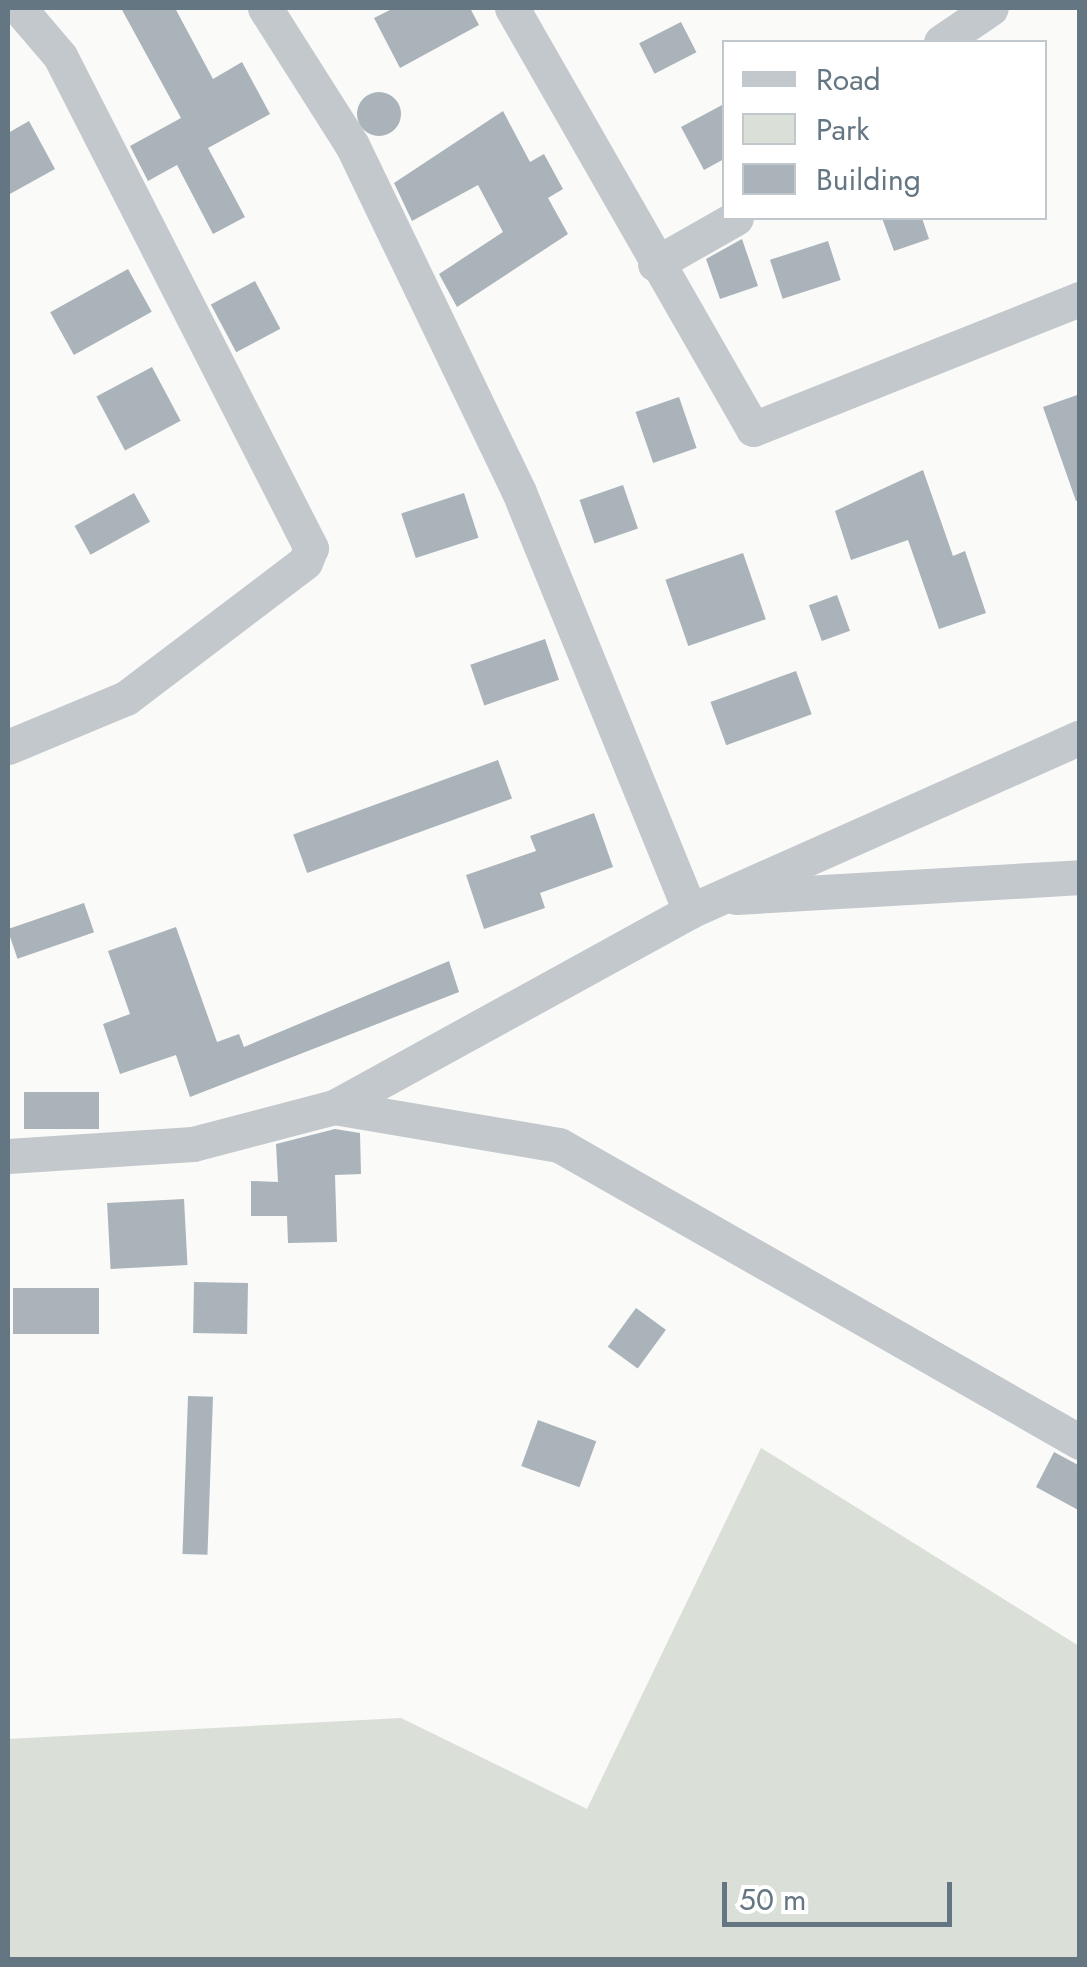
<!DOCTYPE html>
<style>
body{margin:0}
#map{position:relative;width:1087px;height:1967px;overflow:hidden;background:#fafaf8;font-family:Jost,sans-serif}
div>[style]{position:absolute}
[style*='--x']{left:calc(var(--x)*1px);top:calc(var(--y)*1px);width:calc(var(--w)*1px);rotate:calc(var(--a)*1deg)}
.green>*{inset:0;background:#dadfd7}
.building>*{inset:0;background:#aab3b9;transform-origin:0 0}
.round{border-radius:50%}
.street>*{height:35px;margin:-17.5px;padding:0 17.5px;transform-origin:17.5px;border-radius:17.5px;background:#c3c8cc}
span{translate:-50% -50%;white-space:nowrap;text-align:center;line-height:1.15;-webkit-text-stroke:10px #fff;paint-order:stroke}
.frame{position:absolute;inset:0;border:10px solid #657683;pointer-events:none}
.legend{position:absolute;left:722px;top:40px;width:325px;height:180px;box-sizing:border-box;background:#fff;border:2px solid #c1c8cd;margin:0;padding:12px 18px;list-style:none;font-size:30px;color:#657683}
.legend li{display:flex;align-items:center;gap:20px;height:50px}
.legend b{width:50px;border:2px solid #c1c8cd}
.scale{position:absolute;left:722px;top:1882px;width:230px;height:45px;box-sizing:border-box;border:5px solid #657683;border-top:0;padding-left:12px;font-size:30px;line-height:35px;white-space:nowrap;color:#657683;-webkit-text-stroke:8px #fff;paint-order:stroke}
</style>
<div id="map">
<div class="green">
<i style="clip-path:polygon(761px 1448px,1079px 1646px,1079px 1959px,8px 1959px,8px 1739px,401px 1718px,587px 1809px)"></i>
</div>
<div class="building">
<i style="clip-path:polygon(121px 8px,175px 8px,213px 79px,242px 62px,270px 114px,208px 148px,245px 217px,213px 234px,177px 165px,148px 181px,130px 146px,181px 118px)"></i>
<i style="clip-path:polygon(394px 8px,470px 8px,479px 25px,400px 68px,374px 18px)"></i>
<i style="left:681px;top:22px;width:34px;height:47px;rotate:63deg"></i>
<i class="round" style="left:357px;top:92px;width:44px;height:44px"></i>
<i style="clip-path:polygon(724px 104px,724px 159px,704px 170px,681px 127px)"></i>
<i style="clip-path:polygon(503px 111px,530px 162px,544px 154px,563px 189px,548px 198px,568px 234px,457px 307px,439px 274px,503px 232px,478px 185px,412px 221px,394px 183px)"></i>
<i style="clip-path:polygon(29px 121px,55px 169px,8px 195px,8px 133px)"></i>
<i style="clip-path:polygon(882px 218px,922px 218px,929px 239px,894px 251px)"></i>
<i style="clip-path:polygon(742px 239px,758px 286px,720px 299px,706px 259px)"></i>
<i style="left:828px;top:241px;width:41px;height:61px;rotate:72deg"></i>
<i style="left:128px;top:269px;width:49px;height:89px;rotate:61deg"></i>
<i style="left:255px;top:281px;width:54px;height:50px;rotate:62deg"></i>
<i style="left:152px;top:367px;width:61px;height:63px;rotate:62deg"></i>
<i style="clip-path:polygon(1080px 394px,1080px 500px,1076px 501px,1043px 407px)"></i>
<i style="left:679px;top:397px;width:54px;height:46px;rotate:71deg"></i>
<i style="clip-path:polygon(923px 470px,953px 556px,965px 551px,986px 613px,939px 629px,908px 540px,851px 560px,835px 511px)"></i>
<i style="left:623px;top:485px;width:46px;height:46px;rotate:71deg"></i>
<i style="left:134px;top:493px;width:33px;height:68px;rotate:61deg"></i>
<i style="left:464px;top:493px;width:47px;height:66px;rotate:72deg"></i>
<i style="left:743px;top:553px;width:70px;height:82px;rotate:71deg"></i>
<i style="left:837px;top:595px;width:38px;height:30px;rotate:70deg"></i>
<i style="left:545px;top:639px;width:43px;height:79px;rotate:71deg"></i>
<i style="left:796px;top:671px;width:46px;height:91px;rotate:70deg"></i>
<i style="left:498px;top:760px;width:41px;height:218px;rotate:70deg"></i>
<i style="clip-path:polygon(594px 813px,613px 867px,540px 893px,545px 908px,484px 929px,466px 875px,536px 851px,530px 836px)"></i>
<i style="left:84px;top:903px;width:31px;height:81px;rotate:71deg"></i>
<i style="clip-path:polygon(176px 927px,217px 1042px,239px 1034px,244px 1047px,449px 961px,459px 992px,190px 1097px,176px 1055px,120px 1074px,103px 1024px,130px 1014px,108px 951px)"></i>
<i style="left:99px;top:1092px;width:37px;height:75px;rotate:90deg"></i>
<i style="clip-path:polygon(335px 1129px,360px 1133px,361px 1174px,335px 1175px,337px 1242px,288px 1243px,287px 1216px,251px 1216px,251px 1181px,278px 1182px,276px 1144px)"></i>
<i style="left:184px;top:1199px;width:66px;height:77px;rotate:87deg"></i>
<i style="left:194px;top:1282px;width:54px;height:51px;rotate:1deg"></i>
<i style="left:99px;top:1288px;width:46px;height:86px;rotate:90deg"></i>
<i style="left:636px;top:1308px;width:37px;height:48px;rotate:36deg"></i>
<i style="left:188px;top:1396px;width:25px;height:158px;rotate:2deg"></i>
<i style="left:538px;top:1420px;width:62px;height:49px;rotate:20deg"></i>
<i style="clip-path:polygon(1054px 1452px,1080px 1466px,1080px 1511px,1036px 1487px)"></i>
</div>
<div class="street">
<i style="--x:265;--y:8;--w:162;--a:57.6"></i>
<i style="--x:352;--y:145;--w:385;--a:64.3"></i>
<i style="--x:519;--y:492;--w:453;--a:67.8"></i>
<i style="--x:512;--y:8;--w:485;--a:60.2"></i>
<i style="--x:753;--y:429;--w:352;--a:-21.7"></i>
<i style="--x:941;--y:42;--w:60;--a:-34.2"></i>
<i style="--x:655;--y:264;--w:93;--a:-29.6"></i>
<i style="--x:8;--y:747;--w:128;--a:-22.6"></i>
<i style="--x:126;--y:698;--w:225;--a:-37.2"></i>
<i style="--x:305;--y:562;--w:15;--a:-67"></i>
<i style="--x:311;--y:548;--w:552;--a:-117.03"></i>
<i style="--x:60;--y:56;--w:63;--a:-130.5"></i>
<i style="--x:736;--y:897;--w:345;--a:-3.3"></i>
<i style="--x:334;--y:1107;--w:228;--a:9.6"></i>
<i style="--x:559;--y:1145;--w:600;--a:29.69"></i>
<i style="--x:8;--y:1156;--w:185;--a:-3.7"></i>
<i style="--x:193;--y:1144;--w:146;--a:-14.7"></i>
<i style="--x:334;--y:1107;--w:406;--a:-28.8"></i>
<i style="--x:690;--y:911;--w:427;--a:-24"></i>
</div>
<div class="frame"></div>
<ul class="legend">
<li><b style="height:12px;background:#c3c8cc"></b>Road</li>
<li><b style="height:28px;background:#dadfd7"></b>Park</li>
<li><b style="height:28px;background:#aab3b9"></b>Building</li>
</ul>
<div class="scale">50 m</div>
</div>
